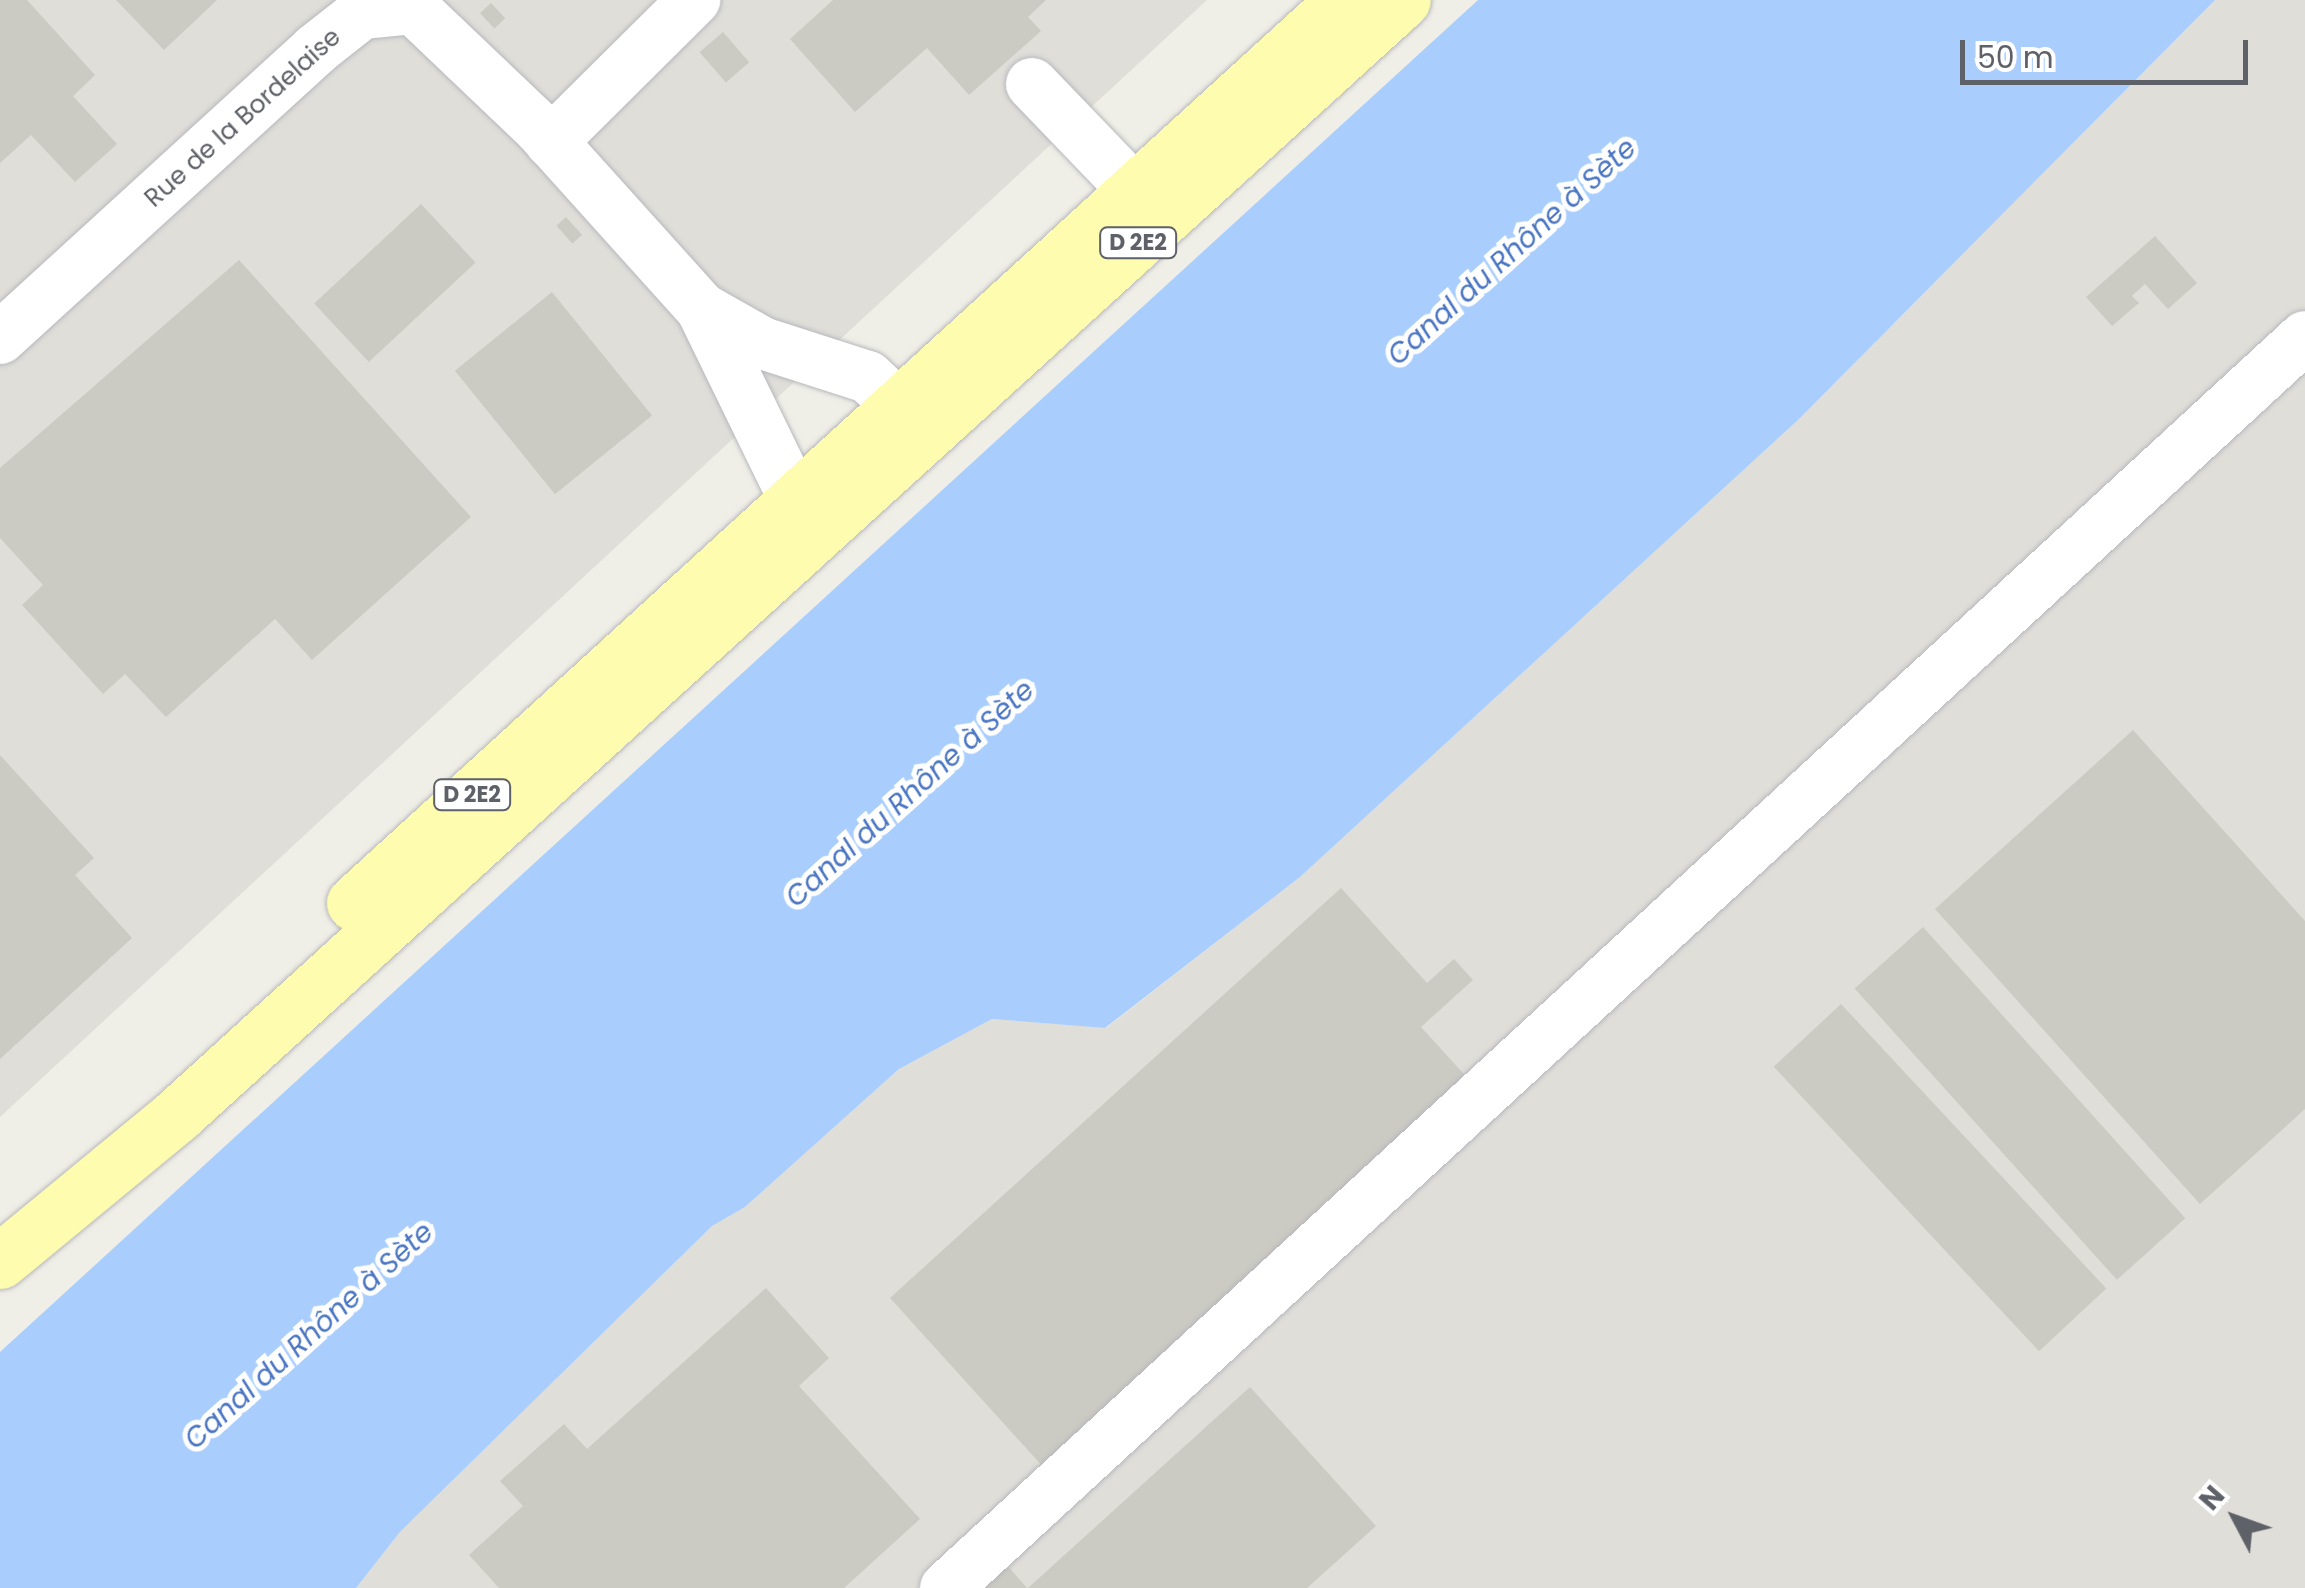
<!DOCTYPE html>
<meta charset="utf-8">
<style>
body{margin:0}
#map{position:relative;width:2305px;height:1588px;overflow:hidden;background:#f0efe7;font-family:Poppins,sans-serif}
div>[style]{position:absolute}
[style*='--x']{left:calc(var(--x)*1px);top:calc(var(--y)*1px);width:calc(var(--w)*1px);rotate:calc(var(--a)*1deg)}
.industrial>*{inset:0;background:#dfded9}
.water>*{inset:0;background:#a9cefe}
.building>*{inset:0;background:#cbcac3;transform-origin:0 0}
.roads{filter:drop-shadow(0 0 2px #b7b8bd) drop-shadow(0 0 2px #b7b8bd)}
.minor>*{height:52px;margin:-26px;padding:0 26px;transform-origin:26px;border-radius:26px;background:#fff}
.major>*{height:55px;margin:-27.5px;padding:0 27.5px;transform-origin:27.5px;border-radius:27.5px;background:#fefcae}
span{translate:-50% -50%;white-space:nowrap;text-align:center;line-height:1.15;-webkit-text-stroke:10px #fff;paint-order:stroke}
.shield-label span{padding:2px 8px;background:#fff;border:2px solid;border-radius:8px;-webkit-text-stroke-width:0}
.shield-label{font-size:22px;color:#5e6167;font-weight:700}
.street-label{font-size:25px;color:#5e6167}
.water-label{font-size:28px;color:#4a75c3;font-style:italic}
.north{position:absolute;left:2185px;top:1468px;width:100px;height:100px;-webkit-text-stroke:8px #fff;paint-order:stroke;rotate:311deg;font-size:28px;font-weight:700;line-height:40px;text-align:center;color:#5e6167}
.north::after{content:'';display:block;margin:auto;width:35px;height:45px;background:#5e6167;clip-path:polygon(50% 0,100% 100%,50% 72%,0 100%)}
.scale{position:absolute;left:1960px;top:40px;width:288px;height:45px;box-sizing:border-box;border:5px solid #5e6167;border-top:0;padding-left:12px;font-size:30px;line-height:35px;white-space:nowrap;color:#5e6167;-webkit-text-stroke:8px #fff;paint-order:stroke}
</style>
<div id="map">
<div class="industrial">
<i style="clip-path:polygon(0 0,1207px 0,0 1117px)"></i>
<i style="clip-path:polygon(2215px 0,2305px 0,2305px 1588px,356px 1588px,400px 1532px,712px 1226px,745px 1207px,899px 1069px,992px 1019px,1106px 1028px,1300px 877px,1798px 420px)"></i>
</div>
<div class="water">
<i style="clip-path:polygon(1478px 0,2215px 0,1798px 420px,1300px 877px,1105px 1028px,992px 1019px,899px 1069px,745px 1207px,712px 1226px,400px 1532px,356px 1588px,0 1588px,0 1352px)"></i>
</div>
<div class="building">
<i style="clip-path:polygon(0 0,27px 0,95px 75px,73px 96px,117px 144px,75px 182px,31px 135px,0 163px)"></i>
<i style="clip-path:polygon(116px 0,217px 0,164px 50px)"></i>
<i style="clip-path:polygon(833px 0,1046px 0,1028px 17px,1041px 31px,969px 95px,927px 48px,855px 112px,790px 39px)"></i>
<i style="left:491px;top:3px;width:21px;height:15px;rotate:47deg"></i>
<i style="left:723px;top:32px;width:40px;height:31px;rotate:49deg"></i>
<i style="left:421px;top:204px;width:80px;height:146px;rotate:47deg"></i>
<i style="left:566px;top:217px;width:24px;height:13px;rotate:48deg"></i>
<i style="clip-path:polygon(2155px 236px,2197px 283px,2168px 309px,2145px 284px,2132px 296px,2139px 303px,2112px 326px,2086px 297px)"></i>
<i style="clip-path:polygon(239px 260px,471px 517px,312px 660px,275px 619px,166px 717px,125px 674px,103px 694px,22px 605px,43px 585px,0 538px,0 468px)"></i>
<i style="left:552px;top:292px;width:159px;height:125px;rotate:51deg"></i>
<i style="clip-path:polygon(2133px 730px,2305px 921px,2305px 1109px,2200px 1204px,1935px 909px)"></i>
<i style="clip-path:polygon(0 755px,94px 858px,75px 875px,132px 938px,0 1059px)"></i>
<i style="clip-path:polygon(1341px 888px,1427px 983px,1454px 959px,1473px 980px,1421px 1027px,1472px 1083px,1046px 1470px,890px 1298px)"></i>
<i style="left:1923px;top:927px;width:392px;height:92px;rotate:48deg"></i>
<i style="left:1841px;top:1004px;width:389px;height:92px;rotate:47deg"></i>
<i style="clip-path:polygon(766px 1288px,829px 1358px,799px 1386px,920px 1519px,844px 1588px,499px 1588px,469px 1555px,523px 1506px,500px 1481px,564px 1424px,587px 1449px)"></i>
<i style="clip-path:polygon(1250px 1387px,1376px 1526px,1307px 1588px,1028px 1588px)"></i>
<i style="clip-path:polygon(1006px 1564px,1027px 1588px,979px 1588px)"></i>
</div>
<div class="roads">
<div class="minor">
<i style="--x:1032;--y:84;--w:189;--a:46.1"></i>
<i style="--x:551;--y:142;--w:202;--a:-44.8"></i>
<i style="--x:702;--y:309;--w:69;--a:29.5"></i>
<i style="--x:762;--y:343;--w:111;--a:17.8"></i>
<i style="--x:868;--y:377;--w:37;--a:43"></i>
<i style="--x:0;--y:338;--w:427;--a:-42.4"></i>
<i style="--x:315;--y:50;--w:60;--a:-38.2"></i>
<i style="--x:362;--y:13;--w:51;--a:-5.6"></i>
<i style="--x:413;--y:8;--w:174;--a:43.6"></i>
<i style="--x:539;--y:128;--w:244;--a:48"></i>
<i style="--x:702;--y:309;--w:210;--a:64"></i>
<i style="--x:946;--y:1588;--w:1847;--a:-42.63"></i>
</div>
<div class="major">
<i style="--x:354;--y:903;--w:1340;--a:-42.37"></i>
<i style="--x:0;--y:1261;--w:229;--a:-39.5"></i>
<i style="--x:177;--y:1115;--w:1657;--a:-42.29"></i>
</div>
</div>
<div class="shield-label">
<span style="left:1138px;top:243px">D 2E2</span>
<span style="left:472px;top:795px">D 2E2</span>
</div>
<div class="street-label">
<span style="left:243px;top:118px;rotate:-42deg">Rue de la Bordelaise</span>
</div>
<div class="water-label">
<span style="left:1512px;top:252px;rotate:-42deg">Canal du Rhône à Sète</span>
<span style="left:910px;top:794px;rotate:-42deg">Canal du Rhône à Sète</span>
<span style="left:309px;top:1336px;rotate:-42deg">Canal du Rhône à Sète</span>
</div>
<div class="north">N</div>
<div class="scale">50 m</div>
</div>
